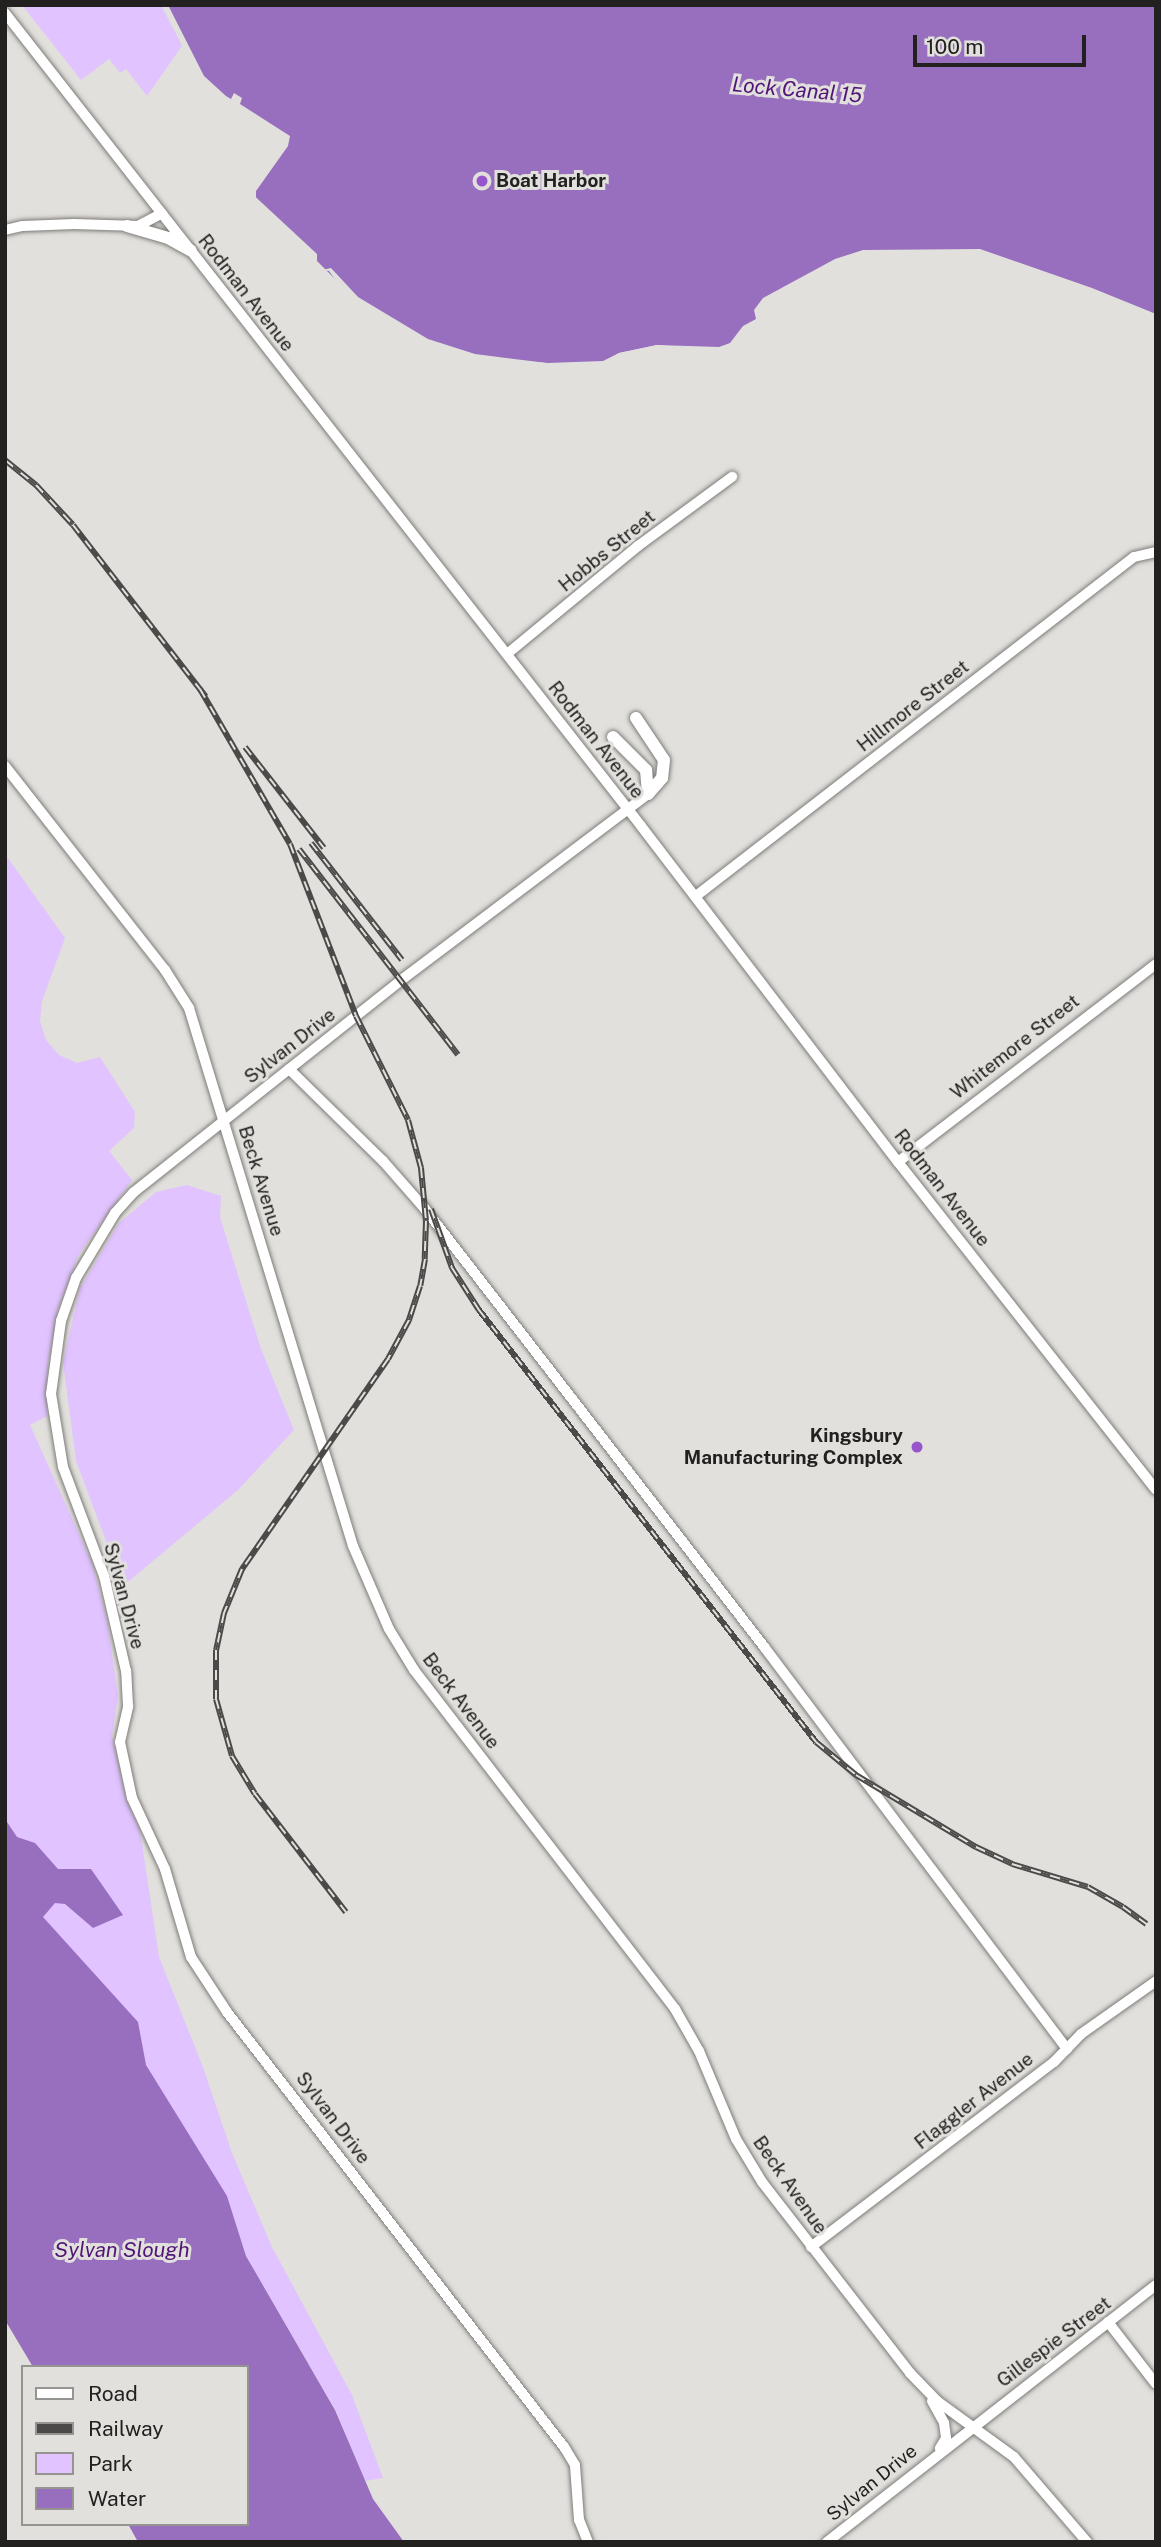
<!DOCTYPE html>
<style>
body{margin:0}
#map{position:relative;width:1161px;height:2547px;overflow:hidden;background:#e2e0dc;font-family:"Public Sans",sans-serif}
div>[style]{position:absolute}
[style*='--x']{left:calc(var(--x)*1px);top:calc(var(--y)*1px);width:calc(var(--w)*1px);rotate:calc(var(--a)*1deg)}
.green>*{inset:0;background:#e1c3ff}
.water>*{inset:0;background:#986ebe}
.pier>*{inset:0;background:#e2e0dc}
.roads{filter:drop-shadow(0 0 2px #7e7c79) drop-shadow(0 0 2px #7e7c79)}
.minor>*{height:10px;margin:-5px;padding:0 5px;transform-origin:5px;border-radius:5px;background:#fff}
.tertiary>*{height:12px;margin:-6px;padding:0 6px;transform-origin:6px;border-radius:6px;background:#fff}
.rail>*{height:6px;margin-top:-3px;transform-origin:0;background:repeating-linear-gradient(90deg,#e2e0dc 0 10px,#4c4a49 0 20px);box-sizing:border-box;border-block:2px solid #4c4a49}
.dots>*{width:19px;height:19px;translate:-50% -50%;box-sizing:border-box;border:4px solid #e2e0dc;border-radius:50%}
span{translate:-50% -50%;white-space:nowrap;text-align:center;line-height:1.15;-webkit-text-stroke:6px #e2e0dc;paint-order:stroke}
.poi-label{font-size:19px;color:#222120;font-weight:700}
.left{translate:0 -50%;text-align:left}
.right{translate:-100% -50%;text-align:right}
.street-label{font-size:19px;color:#222120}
.water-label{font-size:21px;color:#511578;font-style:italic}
.frame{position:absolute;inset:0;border:7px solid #222120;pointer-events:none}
.legend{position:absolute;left:21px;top:2365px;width:228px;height:161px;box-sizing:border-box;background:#e2e0dc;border:2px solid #959491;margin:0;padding:9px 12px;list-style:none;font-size:21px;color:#222120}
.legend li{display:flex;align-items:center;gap:14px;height:35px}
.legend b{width:35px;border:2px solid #959491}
.scale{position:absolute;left:913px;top:35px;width:173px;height:32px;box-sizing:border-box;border:4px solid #222120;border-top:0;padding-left:9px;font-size:21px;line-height:24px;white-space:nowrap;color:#222120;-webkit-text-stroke:5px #e2e0dc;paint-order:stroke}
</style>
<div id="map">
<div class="green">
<i style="clip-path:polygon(22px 5px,164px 5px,184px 43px,147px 96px,126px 69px,120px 73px,109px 59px,81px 80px)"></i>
<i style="clip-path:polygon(5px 854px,65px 938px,42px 1001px,40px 1021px,46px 1040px,59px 1055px,77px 1063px,100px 1057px,135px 1112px,134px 1128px,109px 1151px,132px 1180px,79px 1254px,58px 1309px,48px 1364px,47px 1416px,30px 1425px,92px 1563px,107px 1619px,118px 1696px,112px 1736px,127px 1800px,140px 1830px,159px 1957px,203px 2067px,232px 2153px,272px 2247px,352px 2395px,383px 2478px,365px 2481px,335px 2409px,246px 2256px,227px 2196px,5px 1890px)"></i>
<i style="clip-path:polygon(187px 1185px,221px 1196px,220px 1217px,261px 1349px,294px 1430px,238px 1490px,123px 1586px,76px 1461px,63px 1362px,80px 1288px,119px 1223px,156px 1192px)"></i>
</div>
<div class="water">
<i style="clip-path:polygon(164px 5px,1156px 5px,1156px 318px,981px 251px,853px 256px,764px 301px,756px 319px,736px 342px,720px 351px,657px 345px,619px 353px,604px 363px,547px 363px,472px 357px,421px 340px,359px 303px,317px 261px,317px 254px,248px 190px,284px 143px,277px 129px,227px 100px,203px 77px)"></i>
<i style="clip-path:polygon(5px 1819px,17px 1837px,35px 1843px,58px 1869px,91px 1869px,123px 1915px,93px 1928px,65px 1904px,55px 1903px,43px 1917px,138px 2022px,146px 2065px,227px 2196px,246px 2256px,335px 2410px,373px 2499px,404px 2542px,138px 2542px,128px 2524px,247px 2524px,247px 2367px,33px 2367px,5px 2320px)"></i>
</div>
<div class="pier">
<i style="clip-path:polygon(161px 5px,168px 5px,204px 76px,226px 96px,231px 99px,234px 93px,242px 98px,240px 104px,290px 136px,288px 146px,256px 191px,256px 199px,245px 189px,280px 144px,279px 140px,275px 131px,224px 103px,200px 80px)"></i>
<i style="clip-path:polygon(980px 249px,1092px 288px,1156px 314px,1156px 320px,981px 255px,870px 257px,853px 259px,826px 271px,767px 304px,759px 321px,739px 345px,721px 354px,658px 349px,620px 357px,605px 366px,546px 366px,479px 361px,418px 342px,365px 309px,344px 292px,329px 271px,322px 270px,331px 268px,358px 297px,428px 339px,475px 354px,547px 363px,603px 361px,619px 353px,657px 345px,719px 347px,730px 343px,743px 326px,756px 319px,754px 310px,763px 298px,835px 259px,863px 250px)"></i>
</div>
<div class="roads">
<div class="minor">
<i style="--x:5;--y:13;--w:1032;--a:51.96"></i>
<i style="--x:641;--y:826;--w:423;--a:52.6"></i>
<i style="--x:898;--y:1162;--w:417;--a:51.8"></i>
<i style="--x:5;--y:230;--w:18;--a:-13"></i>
<i style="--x:23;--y:226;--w:51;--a:-2.2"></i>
<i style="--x:74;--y:224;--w:64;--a:1.8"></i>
<i style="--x:138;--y:226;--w:27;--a:-28"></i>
<i style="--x:507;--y:654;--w:170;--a:-39.5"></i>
<i style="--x:638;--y:546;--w:117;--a:-36.3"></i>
<i style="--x:5;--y:766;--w:259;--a:51.9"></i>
<i style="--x:165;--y:970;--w:45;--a:57.7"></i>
<i style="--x:189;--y:1008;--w:562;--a:73.05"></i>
<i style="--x:353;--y:1546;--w:90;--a:66.6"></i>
<i style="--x:389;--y:1629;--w:48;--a:58.6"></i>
<i style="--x:414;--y:1670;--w:428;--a:52.4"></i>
<i style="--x:675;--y:2009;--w:48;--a:60.3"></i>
<i style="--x:699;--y:2051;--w:95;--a:67.2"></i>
<i style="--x:736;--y:2139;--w:50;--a:58.8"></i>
<i style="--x:762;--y:2182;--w:242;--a:52.2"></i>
<i style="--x:910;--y:2373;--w:39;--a:46"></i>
<i style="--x:937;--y:2401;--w:95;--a:36"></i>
<i style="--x:1014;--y:2457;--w:112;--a:49.3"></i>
<i style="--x:696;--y:896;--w:554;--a:-37.74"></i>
<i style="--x:1134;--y:557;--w:23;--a:-13"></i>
<i style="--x:289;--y:1069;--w:132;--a:44.4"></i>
<i style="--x:383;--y:1161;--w:64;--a:48.8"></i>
<i style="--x:425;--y:1209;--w:555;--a:52.24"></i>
<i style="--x:765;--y:1648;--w:502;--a:53.02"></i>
<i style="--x:898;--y:1162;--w:325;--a:-37.5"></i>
<i style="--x:811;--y:2247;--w:305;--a:-37.3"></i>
<i style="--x:1054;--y:2062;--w:39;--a:-46"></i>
<i style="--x:1081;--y:2034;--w:92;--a:-35.2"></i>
<i style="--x:1108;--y:2322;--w:78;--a:52.3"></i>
<i style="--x:932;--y:2401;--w:25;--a:61"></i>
<i style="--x:944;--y:2423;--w:15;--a:82"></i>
<i style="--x:946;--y:2438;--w:12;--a:121"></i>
<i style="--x:588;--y:2542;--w:24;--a:-112"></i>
<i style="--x:579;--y:2520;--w:55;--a:-94.2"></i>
<i style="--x:575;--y:2465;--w:21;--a:-121"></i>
<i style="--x:564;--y:2447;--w:550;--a:-127.77"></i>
<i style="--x:227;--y:2012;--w:66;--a:-123.2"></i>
<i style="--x:191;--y:1957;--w:92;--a:-106.5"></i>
<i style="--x:165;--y:1869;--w:78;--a:-114.9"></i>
<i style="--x:132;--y:1798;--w:57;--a:-102.1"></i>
<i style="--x:120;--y:1742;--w:37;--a:-77"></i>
<i style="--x:128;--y:1706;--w:35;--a:-93"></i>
<i style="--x:126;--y:1671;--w:98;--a:-103"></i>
<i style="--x:104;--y:1576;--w:116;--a:-110.6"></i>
<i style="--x:63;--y:1467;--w:74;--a:-99.3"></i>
<i style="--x:51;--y:1394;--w:74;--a:-82.2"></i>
<i style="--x:61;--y:1321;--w:46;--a:-70.8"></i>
<i style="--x:76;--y:1278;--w:76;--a:-59"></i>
<i style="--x:115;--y:1213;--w:28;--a:-48"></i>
<i style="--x:134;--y:1192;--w:340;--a:-38.4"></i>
<i style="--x:400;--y:981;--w:311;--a:-37"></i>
<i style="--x:827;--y:2542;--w:417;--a:-38"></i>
</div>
<div class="tertiary">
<i style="--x:127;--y:226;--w:43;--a:16.3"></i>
<i style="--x:168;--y:238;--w:26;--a:29"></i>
<i style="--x:636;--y:718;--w:50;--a:56.3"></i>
<i style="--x:664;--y:760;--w:18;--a:96"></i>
<i style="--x:662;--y:778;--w:21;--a:131"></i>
<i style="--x:613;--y:737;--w:47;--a:45"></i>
<i style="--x:646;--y:770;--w:24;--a:85"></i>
</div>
</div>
<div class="rail">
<i style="--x:5;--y:460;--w:40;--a:39"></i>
<i style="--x:36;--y:485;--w:54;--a:47.2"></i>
<i style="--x:73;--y:525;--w:217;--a:52.3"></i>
<i style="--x:200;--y:689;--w:179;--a:59.9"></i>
<i style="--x:290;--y:844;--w:184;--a:69"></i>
<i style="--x:356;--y:1016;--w:116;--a:63.4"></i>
<i style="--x:408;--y:1120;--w:50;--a:74.8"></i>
<i style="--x:421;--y:1168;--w:53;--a:84.6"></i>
<i style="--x:426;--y:1221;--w:38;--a:92"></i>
<i style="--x:425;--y:1259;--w:27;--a:100"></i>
<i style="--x:420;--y:1286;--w:36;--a:108"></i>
<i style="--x:409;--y:1320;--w:44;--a:118.3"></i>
<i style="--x:388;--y:1359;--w:256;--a:124.8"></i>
<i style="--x:242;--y:1569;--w:48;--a:112.2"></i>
<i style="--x:224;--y:1613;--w:38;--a:102"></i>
<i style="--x:216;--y:1650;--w:49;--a:90"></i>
<i style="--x:216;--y:1699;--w:59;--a:74.3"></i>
<i style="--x:232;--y:1756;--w:44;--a:58.8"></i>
<i style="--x:255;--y:1794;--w:149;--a:52.4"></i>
<i style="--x:245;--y:747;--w:128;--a:52"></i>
<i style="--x:311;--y:843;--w:148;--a:52.1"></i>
<i style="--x:299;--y:849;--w:260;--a:52.3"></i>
<i style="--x:431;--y:1209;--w:63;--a:70.4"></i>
<i style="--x:452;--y:1268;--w:50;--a:57.3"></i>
<i style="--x:479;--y:1310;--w:548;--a:52.04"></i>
<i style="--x:816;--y:1742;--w:52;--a:39.5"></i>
<i style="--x:856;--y:1775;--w:140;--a:31"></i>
<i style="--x:976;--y:1847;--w:40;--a:25"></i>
<i style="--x:1012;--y:1864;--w:79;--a:16.8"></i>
<i style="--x:1088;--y:1887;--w:40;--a:29.7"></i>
<i style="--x:1123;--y:1907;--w:29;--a:36"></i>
</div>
<div class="dots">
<i style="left:482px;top:181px;background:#9755cb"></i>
<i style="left:917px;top:1447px;background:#9755cb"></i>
</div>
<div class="poi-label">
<span class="left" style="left:496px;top:181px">Boat Harbor</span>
<span class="right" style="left:903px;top:1447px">Kingsbury<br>Manufacturing Complex</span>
</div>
<div class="street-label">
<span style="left:246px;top:293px;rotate:52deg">Rodman Avenue</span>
<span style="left:607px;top:551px;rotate:-39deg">Hobbs Street</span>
<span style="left:913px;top:706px;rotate:-38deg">Hillmore Street</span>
<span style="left:596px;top:740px;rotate:52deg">Rodman Avenue</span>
<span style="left:290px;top:1046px;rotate:-38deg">Sylvan Drive</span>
<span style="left:1015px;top:1047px;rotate:-38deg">Whitemore Street</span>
<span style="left:261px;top:1181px;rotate:73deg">Beck Avenue</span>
<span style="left:942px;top:1188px;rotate:52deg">Rodman Avenue</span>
<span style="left:124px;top:1596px;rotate:75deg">Sylvan Drive</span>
<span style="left:461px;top:1701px;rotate:53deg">Beck Avenue</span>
<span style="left:974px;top:2101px;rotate:-38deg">Flaggler Avenue</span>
<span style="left:333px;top:2118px;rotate:53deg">Sylvan Drive</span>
<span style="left:790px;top:2185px;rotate:55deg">Beck Avenue</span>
<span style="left:1054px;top:2342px;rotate:-37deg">Gillespie Street</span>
<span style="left:872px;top:2483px;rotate:-39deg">Sylvan Drive</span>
</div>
<div class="water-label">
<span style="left:797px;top:90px;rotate:5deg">Lock Canal 15</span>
<span style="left:122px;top:2250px">Sylvan Slough</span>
</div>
<div class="frame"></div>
<ul class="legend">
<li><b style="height:9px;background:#fff"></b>Road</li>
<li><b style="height:9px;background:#4c4a49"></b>Railway</li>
<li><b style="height:19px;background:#e1c3ff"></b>Park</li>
<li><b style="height:19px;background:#986ebe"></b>Water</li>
</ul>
<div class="scale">100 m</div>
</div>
